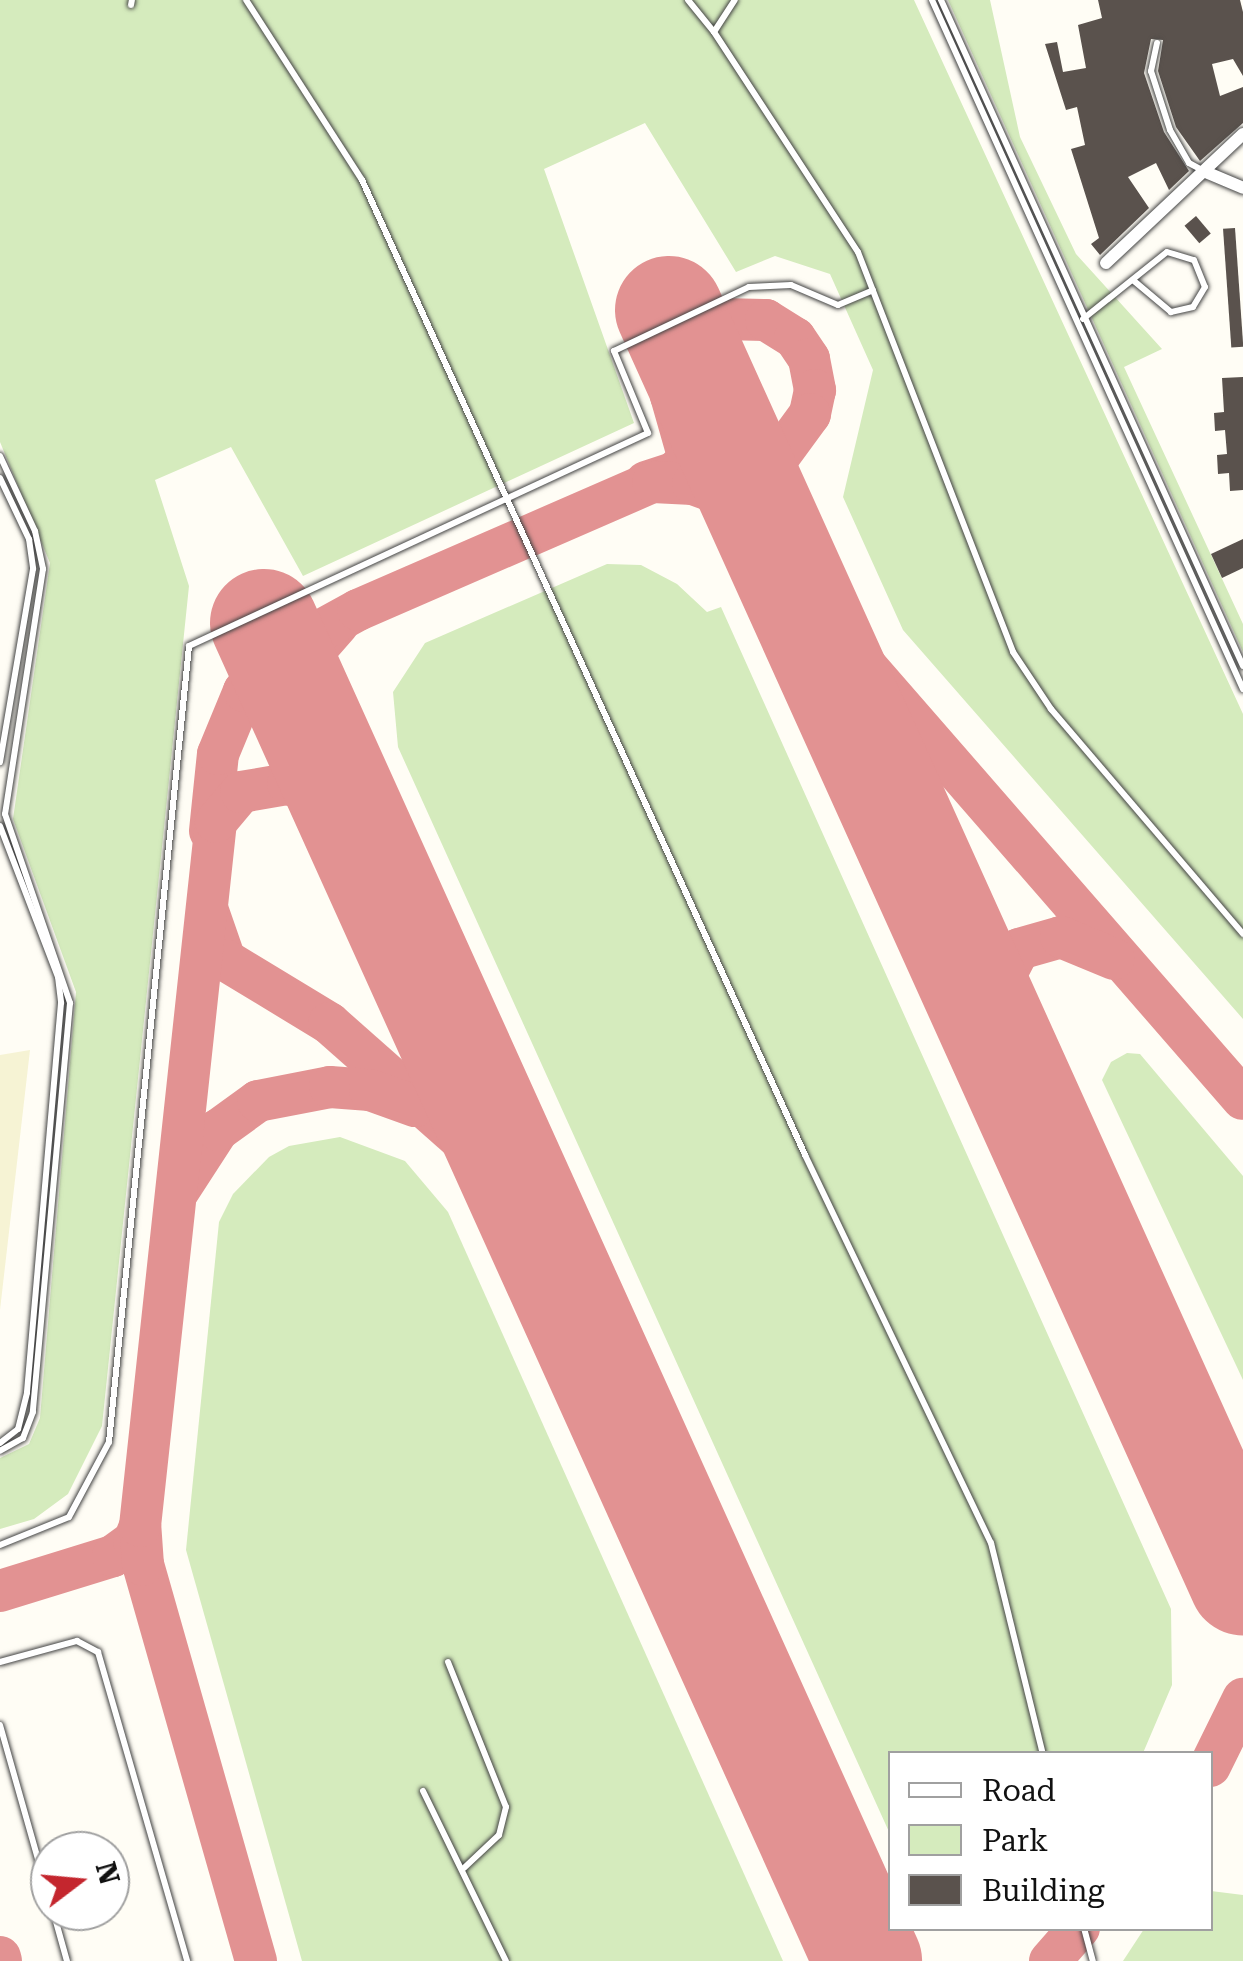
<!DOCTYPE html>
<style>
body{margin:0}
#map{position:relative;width:1243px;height:1961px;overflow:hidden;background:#fffdf5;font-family:"Roboto Serif",serif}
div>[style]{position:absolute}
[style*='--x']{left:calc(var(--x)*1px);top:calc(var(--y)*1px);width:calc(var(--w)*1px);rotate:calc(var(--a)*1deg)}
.farmland>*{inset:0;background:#f6f3d4}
.green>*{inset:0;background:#d5ebbd}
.taxiway>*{height:42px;margin:-21px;padding:0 21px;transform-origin:21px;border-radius:21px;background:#e29292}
.runway>*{height:108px;margin:-54px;padding:0 54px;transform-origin:54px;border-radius:54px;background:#e29292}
.building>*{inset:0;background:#5a524d;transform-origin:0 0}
.roads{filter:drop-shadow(0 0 2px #444) drop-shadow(0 0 2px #444)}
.service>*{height:6px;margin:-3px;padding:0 3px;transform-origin:3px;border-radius:3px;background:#fff}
.minor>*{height:12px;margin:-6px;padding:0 6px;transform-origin:6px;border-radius:6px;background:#fff}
span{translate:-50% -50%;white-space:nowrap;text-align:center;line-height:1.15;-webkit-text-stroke:10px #fff;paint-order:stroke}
.legend{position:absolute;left:888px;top:1751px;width:325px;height:180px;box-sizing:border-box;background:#fff;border:2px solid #a0a0a0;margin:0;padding:12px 18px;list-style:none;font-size:30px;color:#111}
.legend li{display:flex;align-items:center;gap:20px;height:50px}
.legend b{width:50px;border:2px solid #a0a0a0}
.north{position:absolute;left:30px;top:1831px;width:100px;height:100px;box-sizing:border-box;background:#fff;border:2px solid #a0a0a0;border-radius:50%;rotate:74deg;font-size:28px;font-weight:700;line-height:40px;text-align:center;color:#111}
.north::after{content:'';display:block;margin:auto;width:35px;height:45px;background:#c4262e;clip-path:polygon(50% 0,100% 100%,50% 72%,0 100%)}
</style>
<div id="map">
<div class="farmland">
<i style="clip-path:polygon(30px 1050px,0 1310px,0 1055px)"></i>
</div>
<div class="green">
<i style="clip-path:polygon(0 0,914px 0,1243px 714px,1243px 1019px,903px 630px,843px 497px,873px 370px,830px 274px,775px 256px,736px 272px,645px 123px,544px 169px,634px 423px,303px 576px,231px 447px,155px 480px,189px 586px,102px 1426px,68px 1494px,34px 1519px,0 1529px,0 1458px,29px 1444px,40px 1418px,76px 992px,13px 819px,50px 563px,0 442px)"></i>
<i style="clip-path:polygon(948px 0,990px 0,1020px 137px,1076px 254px,1162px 349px,1124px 367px,1243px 624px,1243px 652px)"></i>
<i style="clip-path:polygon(607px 564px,641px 565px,677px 584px,707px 612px,721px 607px,1171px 1609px,1172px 1685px,1143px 1753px,890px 1754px,890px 1834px,398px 747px,393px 692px,425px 643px)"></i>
<i style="clip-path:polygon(1127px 1053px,1140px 1054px,1243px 1176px,1243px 1380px,1102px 1080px,1111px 1062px)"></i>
<i style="clip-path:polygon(340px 1137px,405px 1161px,448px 1212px,783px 1961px,302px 1961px,186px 1550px,219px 1222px,233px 1194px,269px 1157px,289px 1146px)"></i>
<i style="clip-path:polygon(1211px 1891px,1243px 1895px,1243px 1961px,1123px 1961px,1144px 1929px,1210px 1928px)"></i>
</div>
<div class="taxiway">
<i style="--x:646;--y:482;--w:29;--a:-18"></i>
<i style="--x:674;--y:473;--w:21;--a:-43"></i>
<i style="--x:689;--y:459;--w:66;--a:-105.9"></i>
<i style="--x:671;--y:396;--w:53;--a:-74.6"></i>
<i style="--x:685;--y:345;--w:45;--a:-35.1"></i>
<i style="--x:722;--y:319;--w:44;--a:1.3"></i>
<i style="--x:766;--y:320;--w:34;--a:32"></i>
<i style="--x:795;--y:338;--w:25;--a:56"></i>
<i style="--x:809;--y:359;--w:32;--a:79"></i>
<i style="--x:815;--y:390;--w:25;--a:102"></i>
<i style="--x:810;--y:414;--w:88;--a:126.2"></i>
<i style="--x:758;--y:485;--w:51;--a:178.9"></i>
<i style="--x:791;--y:580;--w:688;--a:48.95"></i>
<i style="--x:318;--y:742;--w:62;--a:-101.1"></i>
<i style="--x:306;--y:681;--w:37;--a:-70"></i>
<i style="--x:319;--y:646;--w:29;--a:-49"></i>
<i style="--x:210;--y:831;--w:77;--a:-84.1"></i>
<i style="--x:218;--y:754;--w:68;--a:-67.6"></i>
<i style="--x:244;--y:691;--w:50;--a:-47.4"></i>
<i style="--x:278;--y:654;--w:91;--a:-28.8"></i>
<i style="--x:358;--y:610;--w:322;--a:-23.5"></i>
<i style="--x:653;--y:482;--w:40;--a:2.9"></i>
<i style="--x:693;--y:484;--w:37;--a:20"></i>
<i style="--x:728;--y:497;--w:71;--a:46.7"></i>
<i style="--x:208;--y:911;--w:52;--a:70.9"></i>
<i style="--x:225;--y:960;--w:122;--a:31.2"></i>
<i style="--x:329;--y:1023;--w:256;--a:41.5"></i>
<i style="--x:1006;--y:1056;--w:58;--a:-102.8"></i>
<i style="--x:993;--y:999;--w:56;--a:-62.5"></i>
<i style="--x:1019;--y:949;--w:44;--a:-15.9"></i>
<i style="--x:1061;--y:937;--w:57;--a:22.5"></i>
<i style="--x:179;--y:1190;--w:72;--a:-57"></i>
<i style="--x:218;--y:1130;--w:49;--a:-35.9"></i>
<i style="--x:258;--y:1101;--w:73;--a:-11"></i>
<i style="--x:330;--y:1087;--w:40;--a:4.3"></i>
<i style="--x:370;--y:1090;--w:48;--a:19.6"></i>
<i style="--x:1164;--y:1406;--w:55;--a:54.6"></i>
<i style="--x:1196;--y:1451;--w:56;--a:32.6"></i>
<i style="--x:0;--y:1591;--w:118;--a:-17.2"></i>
<i style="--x:113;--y:1556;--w:26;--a:-36"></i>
<i style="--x:134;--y:1541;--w:16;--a:-68"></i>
<i style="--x:1210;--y:1766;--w:75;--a:-63.8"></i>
<i style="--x:864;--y:1953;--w:9;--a:58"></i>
<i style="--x:0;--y:1957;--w:4;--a:76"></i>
<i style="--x:256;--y:1961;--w:412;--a:-105.9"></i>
<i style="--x:143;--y:1565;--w:39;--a:-94"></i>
<i style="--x:140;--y:1526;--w:708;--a:-83.84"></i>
<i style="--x:216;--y:822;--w:39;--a:-50"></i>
<i style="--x:241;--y:792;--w:48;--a:-9.7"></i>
<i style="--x:288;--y:784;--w:46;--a:17.7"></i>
<i style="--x:332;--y:798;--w:49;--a:53.4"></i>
<i style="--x:1050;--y:1961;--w:44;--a:-48.7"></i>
</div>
<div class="runway">
<i style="--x:669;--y:310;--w:1395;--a:65.7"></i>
<i style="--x:264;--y:623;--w:1468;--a:65.7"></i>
</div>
<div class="building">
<i style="clip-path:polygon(1098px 0,1240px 0,1243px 12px,1243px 76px,1233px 59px,1212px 64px,1220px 96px,1243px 87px,1243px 123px,1200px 161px,1176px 127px,1158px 71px,1163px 40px,1151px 39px,1144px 73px,1164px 132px,1189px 171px,1169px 190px,1156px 163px,1128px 177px,1149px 208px,1100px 255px,1091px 244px,1099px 238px,1071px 149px,1085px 145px,1077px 107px,1066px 110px,1045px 44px,1057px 42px,1063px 72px,1086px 68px,1078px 25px,1102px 18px)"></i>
<i style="left:1196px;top:216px;width:23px;height:15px;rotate:50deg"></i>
<i style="left:1235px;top:228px;width:119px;height:12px;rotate:86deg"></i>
<i style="clip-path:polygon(1243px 377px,1243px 490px,1230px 491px,1229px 473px,1218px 474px,1217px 455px,1227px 454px,1225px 430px,1215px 431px,1214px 413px,1224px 412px,1222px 378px)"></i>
<i style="clip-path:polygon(1243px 539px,1243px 568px,1222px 578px,1211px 554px)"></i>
</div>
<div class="roads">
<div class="service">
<i style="--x:246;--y:0;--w:214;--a:57.2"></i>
<i style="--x:362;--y:180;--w:1071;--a:65.56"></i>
<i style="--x:805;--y:1155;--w:430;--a:64.4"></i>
<i style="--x:991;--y:1543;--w:217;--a:76.2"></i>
<i style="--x:688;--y:0;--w:41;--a:50.9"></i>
<i style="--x:714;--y:32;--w:38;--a:-57"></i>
<i style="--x:932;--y:0;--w:756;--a:65.71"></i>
<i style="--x:941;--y:0;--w:731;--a:65.61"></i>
<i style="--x:131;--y:5;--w:5;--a:-79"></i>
<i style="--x:714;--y:32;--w:263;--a:56.8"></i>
<i style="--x:858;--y:252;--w:429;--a:68.8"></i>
<i style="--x:1013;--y:652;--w:69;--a:56.3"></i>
<i style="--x:1051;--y:709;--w:296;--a:49.5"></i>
<i style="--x:1157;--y:43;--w:29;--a:102"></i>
<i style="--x:1151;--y:71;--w:62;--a:72.1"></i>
<i style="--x:1170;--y:130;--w:38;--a:60"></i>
<i style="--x:1189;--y:163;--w:15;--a:28"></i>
<i style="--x:1083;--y:319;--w:107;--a:-38.6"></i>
<i style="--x:1167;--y:252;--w:28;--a:17"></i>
<i style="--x:1194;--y:260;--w:29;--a:68"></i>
<i style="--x:1205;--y:287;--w:23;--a:121"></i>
<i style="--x:1193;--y:307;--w:23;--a:167"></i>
<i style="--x:1171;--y:312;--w:48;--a:-140"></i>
<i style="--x:0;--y:456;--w:83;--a:65"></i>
<i style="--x:35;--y:531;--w:39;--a:78"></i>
<i style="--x:43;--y:569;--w:248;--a:98.8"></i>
<i style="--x:5;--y:814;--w:200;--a:71"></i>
<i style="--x:70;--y:1003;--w:411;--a:95.2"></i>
<i style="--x:33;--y:1412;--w:28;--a:111"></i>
<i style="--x:23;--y:1438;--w:26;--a:151"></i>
<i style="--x:0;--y:478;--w:68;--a:64.6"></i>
<i style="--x:29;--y:539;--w:30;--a:82"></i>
<i style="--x:33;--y:569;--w:196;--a:99.7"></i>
<i style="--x:0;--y:826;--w:162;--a:69"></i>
<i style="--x:58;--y:977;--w:26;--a:83"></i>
<i style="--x:61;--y:1003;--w:391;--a:95"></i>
<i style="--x:27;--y:1393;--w:37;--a:104"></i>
<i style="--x:18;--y:1429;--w:23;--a:142"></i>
<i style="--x:0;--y:1545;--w:74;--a:-22.1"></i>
<i style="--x:69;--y:1517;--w:85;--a:-61.9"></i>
<i style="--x:109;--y:1442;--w:800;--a:-84.26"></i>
<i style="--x:189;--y:646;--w:506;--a:-24.89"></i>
<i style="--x:648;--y:433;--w:89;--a:-112.5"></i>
<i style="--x:614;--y:351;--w:149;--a:-25.4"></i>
<i style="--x:749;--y:287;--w:42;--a:-2.7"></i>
<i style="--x:791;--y:285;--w:51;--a:23.1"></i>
<i style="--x:838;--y:305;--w:38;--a:-23"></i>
<i style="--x:0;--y:1662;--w:80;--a:-15.3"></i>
<i style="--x:77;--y:1641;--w:24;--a:28"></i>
<i style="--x:98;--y:1652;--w:322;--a:73.9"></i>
<i style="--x:448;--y:1662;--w:156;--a:68.2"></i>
<i style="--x:506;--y:1807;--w:29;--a:104"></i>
<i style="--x:499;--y:1835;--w:48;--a:136.7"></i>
<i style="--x:0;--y:1725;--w:184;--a:74.2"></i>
<i style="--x:423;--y:1791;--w:189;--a:64"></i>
<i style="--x:53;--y:1911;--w:52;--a:74.4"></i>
<i style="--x:1084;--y:1928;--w:34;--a:75"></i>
</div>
<div class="minor">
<i style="--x:1208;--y:173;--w:38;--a:23"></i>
<i style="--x:1106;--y:263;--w:188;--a:-43.3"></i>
</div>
</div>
<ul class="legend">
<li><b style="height:12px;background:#fff"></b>Road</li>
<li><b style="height:28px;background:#d5ebbd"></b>Park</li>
<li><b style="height:28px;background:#5a524d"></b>Building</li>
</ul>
<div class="north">N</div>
</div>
